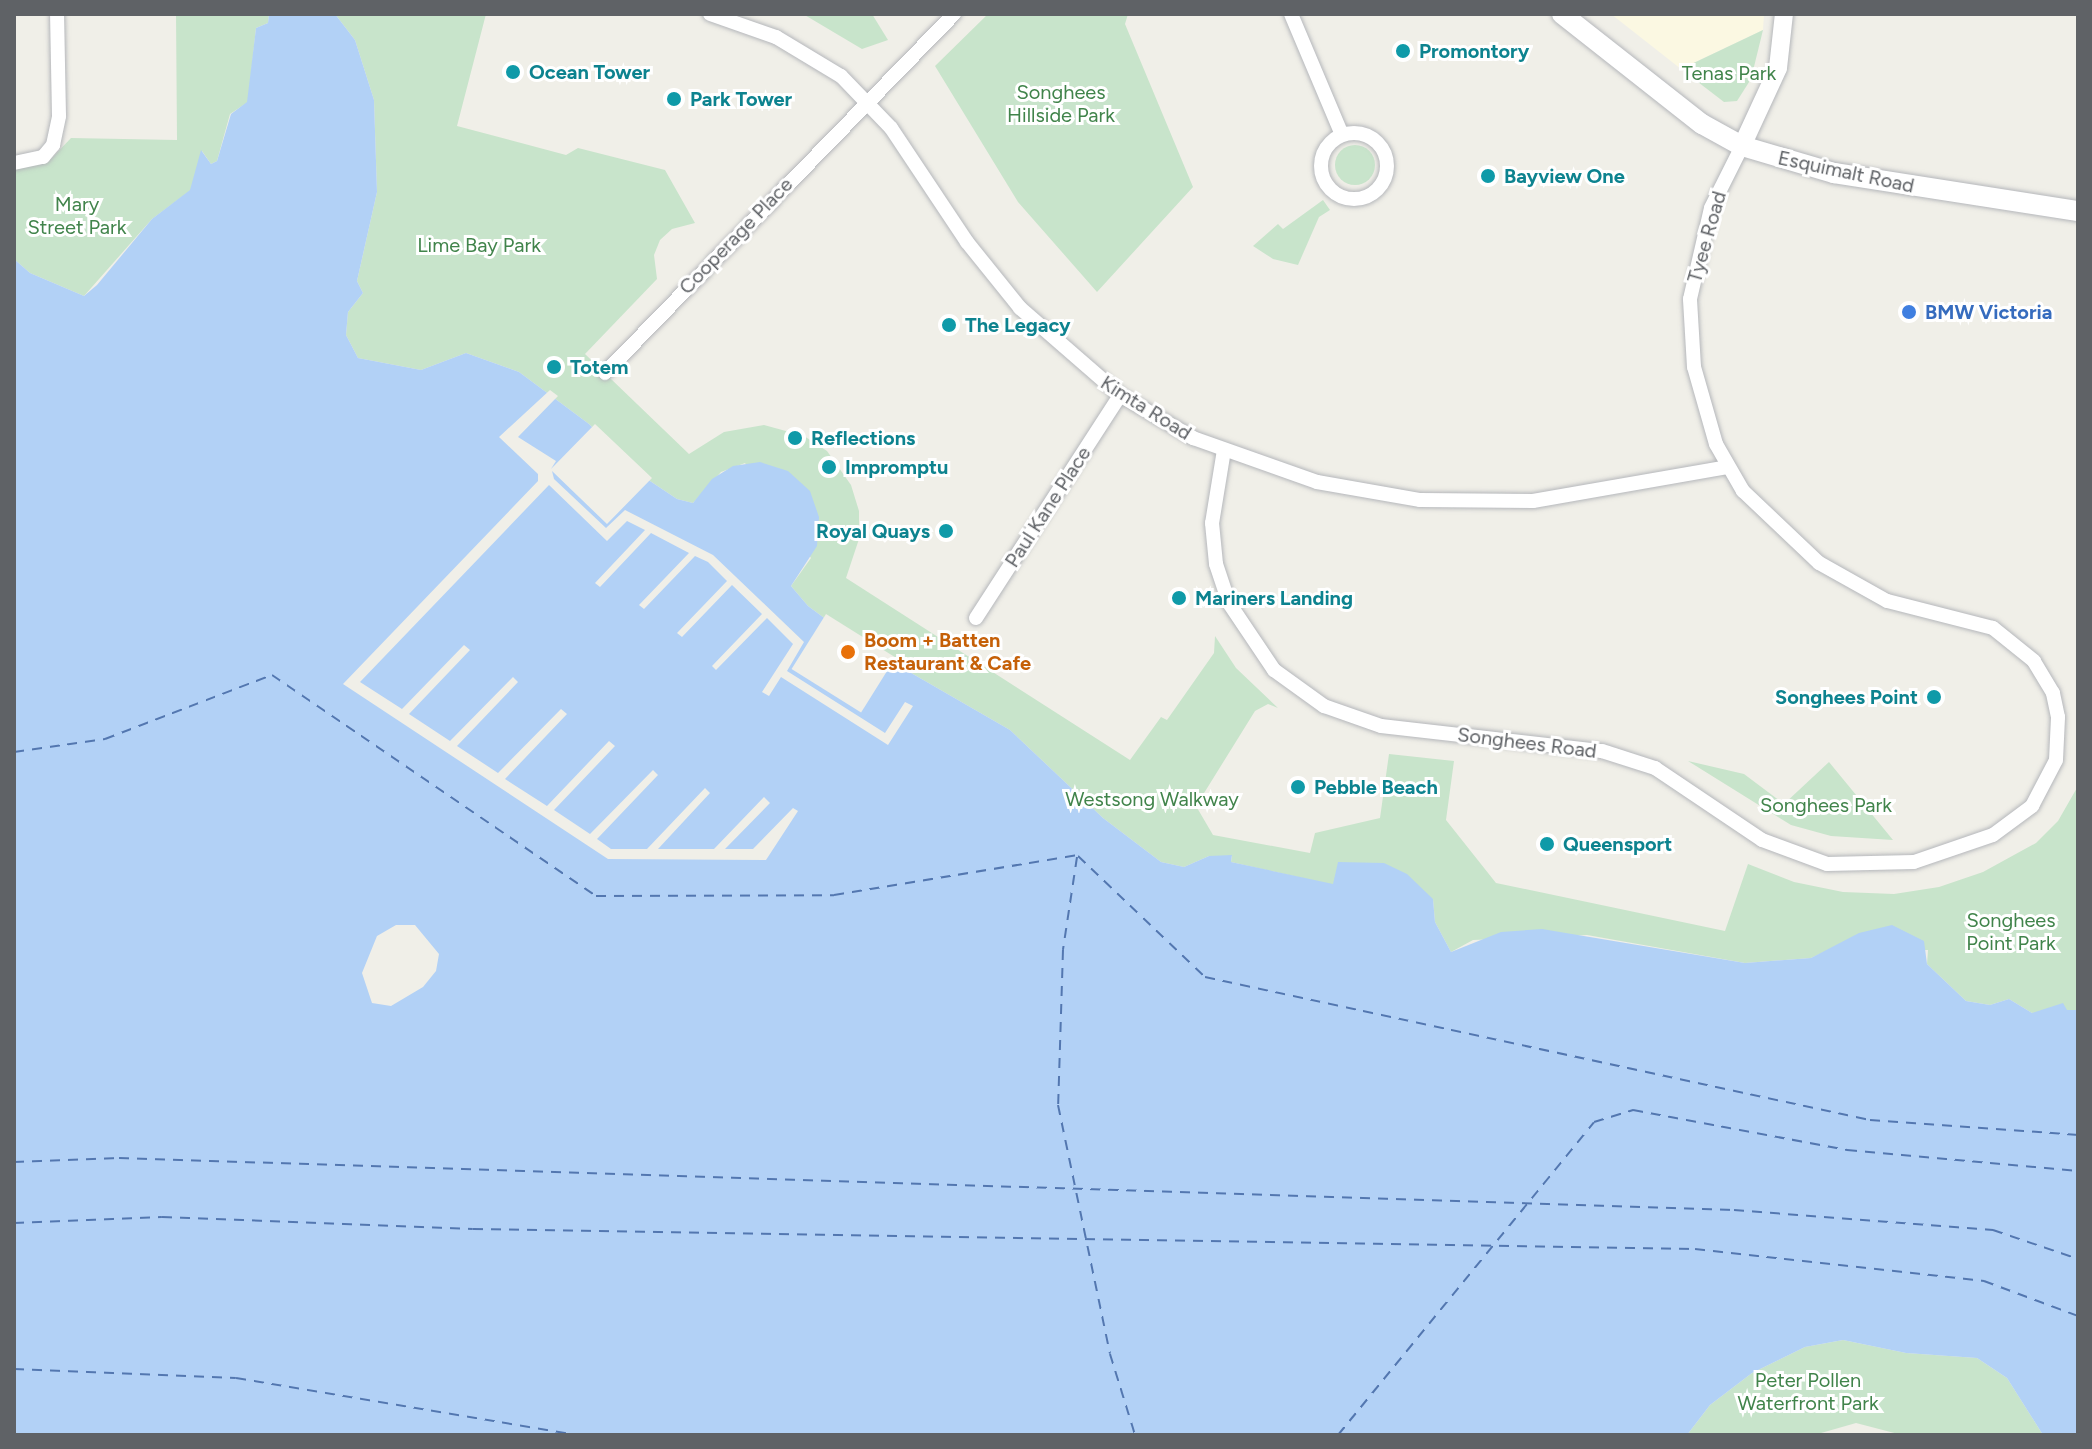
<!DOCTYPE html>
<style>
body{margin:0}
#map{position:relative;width:2092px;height:1449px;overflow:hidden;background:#f0efe8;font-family:Figtree,sans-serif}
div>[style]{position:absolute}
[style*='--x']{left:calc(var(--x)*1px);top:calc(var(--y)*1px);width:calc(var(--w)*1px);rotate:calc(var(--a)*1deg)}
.commercial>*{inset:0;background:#fbf8e2}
.green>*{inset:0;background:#c8e4cb}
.round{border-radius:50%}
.water>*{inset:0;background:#b2d1f6}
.pier>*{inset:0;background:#f0efe8;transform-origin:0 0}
.ferry>*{height:2px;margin-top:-1px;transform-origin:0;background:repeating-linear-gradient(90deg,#5377b0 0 10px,transparent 0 18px)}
.roads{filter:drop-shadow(0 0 2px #b5b7bb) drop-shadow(0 0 2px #b5b7bb)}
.minor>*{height:14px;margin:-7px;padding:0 7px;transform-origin:7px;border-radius:7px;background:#fff}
.minor>.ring{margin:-7px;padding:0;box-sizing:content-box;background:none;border:14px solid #fff;border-radius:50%}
.tertiary>*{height:18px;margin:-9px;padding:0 9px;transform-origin:9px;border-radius:9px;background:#fff}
.secondary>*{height:20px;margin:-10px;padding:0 10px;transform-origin:10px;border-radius:10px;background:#fff}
.dots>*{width:22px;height:22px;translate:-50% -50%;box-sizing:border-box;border:4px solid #fff;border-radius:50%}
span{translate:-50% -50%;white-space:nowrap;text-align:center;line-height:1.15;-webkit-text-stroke:6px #fff;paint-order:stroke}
.culture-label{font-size:20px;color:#0d838f;font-weight:700}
.left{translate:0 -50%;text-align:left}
.right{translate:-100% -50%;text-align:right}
.park-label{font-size:20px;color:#41844b}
.street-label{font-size:20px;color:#5f6266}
.shop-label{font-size:20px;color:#366cbe;font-weight:700}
.food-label{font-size:20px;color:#c56008;font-weight:700}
.frame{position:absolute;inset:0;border:16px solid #5f6266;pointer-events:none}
</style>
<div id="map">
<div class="commercial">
<i style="clip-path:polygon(1611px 14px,1764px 14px,1763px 30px,1681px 69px)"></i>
</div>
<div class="green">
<i style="clip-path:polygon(176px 14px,269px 14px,268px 23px,256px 28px,248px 102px,230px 114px,217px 161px,211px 164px,202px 151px,191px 190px,152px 219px,84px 296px,30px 273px,14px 259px,14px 169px,51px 159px,71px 138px,177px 140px)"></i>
<i style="clip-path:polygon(335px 14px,486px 14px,457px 126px,566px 155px,578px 148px,665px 170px,695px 223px,672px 229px,660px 240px,654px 255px,657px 279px,585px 354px,689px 454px,724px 432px,764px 425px,804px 436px,827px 451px,851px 485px,859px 511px,859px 539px,846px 578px,1130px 760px,1161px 717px,1167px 720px,1214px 653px,1215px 636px,1236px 668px,1278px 708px,1268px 704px,1255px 711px,1196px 806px,1213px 835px,1310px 853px,1315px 833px,1380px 818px,1389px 754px,1454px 761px,1446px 820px,1496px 883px,1725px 931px,1748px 864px,1794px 882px,1843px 892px,1894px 894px,1939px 887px,1983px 872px,2036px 843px,2058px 821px,2078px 786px,2078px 1010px,2032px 1013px,2009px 999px,1990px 1005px,1966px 1001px,1927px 964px,1928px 950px,1830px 949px,1811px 958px,1745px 963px,1587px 935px,1473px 940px,1451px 952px,1435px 922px,1433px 899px,1333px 885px,1231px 862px,1232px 856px,1209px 856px,1184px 867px,1161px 862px,1103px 818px,1010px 730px,854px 640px,808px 606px,791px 586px,811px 558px,745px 463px,721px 472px,693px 503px,677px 499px,638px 473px,589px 424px,519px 372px,466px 353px,421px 370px,358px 358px,346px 335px,348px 312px,363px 293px,357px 281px,377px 192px,374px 100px,355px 40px)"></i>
<i style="clip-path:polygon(803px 14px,872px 14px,888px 40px,862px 49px)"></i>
<i style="clip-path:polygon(988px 14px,1128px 14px,1125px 24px,1193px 187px,1097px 292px,1018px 202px,935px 66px)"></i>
<i style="clip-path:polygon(1763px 30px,1751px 79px,1737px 101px,1724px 102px,1681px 69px)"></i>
<i class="round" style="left:1335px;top:145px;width:40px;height:40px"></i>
<i style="clip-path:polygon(1323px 200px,1330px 210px,1319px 217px,1298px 265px,1273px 259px,1253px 246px,1278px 224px,1283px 229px)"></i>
<i style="clip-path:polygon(1688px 761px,1744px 774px,1784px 804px,1829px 762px,1893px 840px,1831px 836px,1791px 825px)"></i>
<i style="clip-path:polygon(1843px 1340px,1906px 1353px,1977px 1358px,2007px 1378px,2043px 1435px,1902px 1435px,1856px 1423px,1814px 1435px,1687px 1435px,1710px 1405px,1752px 1373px,1805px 1347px)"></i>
</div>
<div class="water">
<i style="clip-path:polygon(evenodd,269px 14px,335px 14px,355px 40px,374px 100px,377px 192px,357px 281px,363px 293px,348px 312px,346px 335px,358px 358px,421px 370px,466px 353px,519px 372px,589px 424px,638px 473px,677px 499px,693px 503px,712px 479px,733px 466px,760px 462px,788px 471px,810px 491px,819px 517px,817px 546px,791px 586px,808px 606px,854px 640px,1010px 730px,1103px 818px,1161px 862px,1184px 867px,1209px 856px,1232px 855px,1231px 862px,1333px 884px,1338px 862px,1384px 863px,1407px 874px,1433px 899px,1435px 922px,1451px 952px,1501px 932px,1542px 929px,1745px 963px,1811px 958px,1859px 933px,1892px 925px,1924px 941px,1927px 964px,1966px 1001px,1990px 1005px,2009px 999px,2032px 1013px,2063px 1003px,2067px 1010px,2078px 1010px,2078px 1435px,2043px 1435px,2007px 1378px,1977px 1358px,1906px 1353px,1843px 1340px,1805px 1347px,1752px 1373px,1710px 1405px,1687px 1435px,14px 1435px,14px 259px,30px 273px,84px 296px,97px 285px,152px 219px,190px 190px,201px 150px,211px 164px,217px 161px,231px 114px,247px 102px,256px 28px,268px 23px,269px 14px,396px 925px,415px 925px,439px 954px,436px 971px,423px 987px,391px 1006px,372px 1003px,362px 973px,377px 936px,396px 925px)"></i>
</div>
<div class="pier">
<i style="clip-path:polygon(550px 390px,558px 396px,518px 437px,556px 461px,551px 469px,595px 424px,652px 478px,607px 524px,552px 471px,554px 479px,606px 528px,625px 510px,713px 555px,804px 642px,787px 671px,885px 733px,905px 702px,913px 706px,888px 745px,781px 677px,769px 696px,762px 692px,793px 644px,767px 618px,716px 670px,712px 666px,762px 614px,732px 585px,682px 637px,677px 633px,727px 581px,708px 562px,695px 556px,644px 609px,639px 605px,689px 553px,651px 533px,600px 587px,595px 583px,645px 530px,627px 521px,607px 541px,549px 485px,360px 682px,402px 709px,464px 645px,470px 650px,409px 714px,450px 741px,513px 677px,518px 682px,457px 746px,498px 773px,561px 709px,567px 714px,505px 779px,547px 806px,609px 741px,615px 746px,554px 810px,590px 834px,653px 770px,658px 775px,597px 839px,611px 849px,647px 849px,705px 788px,710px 793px,658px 849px,714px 849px,764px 797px,770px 803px,725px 849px,753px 849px,793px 808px,798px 811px,766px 860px,608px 859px,343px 684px,538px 481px,538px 474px,499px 437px)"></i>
<i style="left:826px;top:614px;width:82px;height:65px;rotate:32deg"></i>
</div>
<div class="ferry">
<i style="--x:14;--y:752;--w:92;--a:-8.1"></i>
<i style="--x:105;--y:739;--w:179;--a:-21"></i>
<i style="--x:272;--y:675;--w:392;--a:34.3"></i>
<i style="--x:596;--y:896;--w:238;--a:-0.2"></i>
<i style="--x:834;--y:895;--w:247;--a:-9.3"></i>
<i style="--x:1078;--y:856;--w:175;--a:43.6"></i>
<i style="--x:1205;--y:977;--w:680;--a:12.14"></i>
<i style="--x:1870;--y:1120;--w:209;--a:4.1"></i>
<i style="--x:1077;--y:857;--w:94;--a:98.6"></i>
<i style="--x:1063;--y:950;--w:155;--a:91.8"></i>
<i style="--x:1058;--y:1105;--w:254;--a:78.2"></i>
<i style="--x:1110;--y:1354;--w:85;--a:72.8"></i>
<i style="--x:14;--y:1162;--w:105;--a:-2.2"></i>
<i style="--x:119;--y:1158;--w:1616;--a:1.84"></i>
<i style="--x:1734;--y:1210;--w:260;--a:4.4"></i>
<i style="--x:1993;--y:1230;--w:90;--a:18.8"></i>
<i style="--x:14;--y:1223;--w:148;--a:-2.3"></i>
<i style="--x:162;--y:1217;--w:311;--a:2.2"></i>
<i style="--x:473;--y:1229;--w:1222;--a:0.94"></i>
<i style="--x:1695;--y:1249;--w:291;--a:6.3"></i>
<i style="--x:1984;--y:1281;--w:100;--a:20.4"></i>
<i style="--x:14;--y:1369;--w:222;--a:2.3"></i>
<i style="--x:236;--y:1378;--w:347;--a:9.5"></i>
<i style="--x:1338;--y:1435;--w:404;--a:-50.7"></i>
<i style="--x:1594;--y:1122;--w:41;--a:-17.1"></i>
<i style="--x:1633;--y:1110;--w:218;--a:10.6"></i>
<i style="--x:1847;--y:1150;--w:232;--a:5.2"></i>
</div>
<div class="roads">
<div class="minor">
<i style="--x:710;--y:14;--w:70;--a:19.2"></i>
<i style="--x:776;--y:37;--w:76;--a:31"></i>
<i style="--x:841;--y:76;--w:72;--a:46.1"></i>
<i style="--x:891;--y:128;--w:137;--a:56.3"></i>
<i style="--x:967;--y:242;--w:85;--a:51.2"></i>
<i style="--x:1020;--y:308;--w:133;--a:41"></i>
<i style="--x:1120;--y:395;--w:85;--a:30.5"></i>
<i style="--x:1193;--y:438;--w:132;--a:19.5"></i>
<i style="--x:1317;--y:482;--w:105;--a:9.9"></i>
<i style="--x:1420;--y:500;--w:113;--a:0.5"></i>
<i style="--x:1533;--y:501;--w:197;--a:-9.9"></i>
<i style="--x:1291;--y:14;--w:131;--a:67.1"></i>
<i class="ring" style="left:1321px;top:133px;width:52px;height:52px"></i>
<i style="--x:14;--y:163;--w:30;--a:-12"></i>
<i style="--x:43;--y:157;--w:16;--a:-50"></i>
<i style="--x:53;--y:145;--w:30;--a:-78"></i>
<i style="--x:59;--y:116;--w:102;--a:-91.1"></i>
<i style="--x:605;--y:373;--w:501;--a:-45.81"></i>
<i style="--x:1224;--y:450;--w:74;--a:99.3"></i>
<i style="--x:1212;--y:523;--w:41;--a:84.4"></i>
<i style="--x:1216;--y:564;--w:41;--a:71.6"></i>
<i style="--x:1229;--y:603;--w:81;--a:56.1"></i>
<i style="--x:1274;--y:670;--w:62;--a:35.8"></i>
<i style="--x:1324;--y:706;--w:60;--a:19.3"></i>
<i style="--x:1381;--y:726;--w:222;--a:6.5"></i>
<i style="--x:1602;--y:751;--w:56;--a:17.8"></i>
<i style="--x:1655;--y:768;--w:129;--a:33.9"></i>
<i style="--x:1762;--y:840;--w:69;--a:20.3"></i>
<i style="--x:1827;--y:864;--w:87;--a:-1.3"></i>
<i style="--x:1914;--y:862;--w:83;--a:-18.9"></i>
<i style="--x:1993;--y:835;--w:49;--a:-36.6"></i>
<i style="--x:2032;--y:806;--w:52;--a:-62.4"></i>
<i style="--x:2056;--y:760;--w:43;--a:-87.3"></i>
<i style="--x:2058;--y:717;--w:25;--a:-102"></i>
<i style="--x:2053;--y:693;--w:37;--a:-121"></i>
<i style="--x:2034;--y:661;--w:53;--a:-141.2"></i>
<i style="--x:1993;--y:628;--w:109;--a:-165.7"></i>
<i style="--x:1887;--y:601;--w:78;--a:-150.8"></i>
<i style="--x:1819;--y:563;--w:105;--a:-136.5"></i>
<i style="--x:1743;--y:491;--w:54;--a:-119.9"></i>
<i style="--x:1716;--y:444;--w:80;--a:-105.9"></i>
<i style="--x:1694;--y:367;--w:68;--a:-93.4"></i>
<i style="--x:1690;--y:299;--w:93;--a:-77"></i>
<i style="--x:1711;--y:208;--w:69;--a:-63.4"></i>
<i style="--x:976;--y:618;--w:265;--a:-57.1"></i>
</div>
<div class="tertiary">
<i style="--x:1742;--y:146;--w:86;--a:-65.2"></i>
<i style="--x:1778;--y:68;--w:54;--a:-83.7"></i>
</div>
<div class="secondary">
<i style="--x:1562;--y:14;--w:178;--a:38.2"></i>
<i style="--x:1702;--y:124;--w:46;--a:28.8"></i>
<i style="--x:1742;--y:146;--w:96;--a:16.4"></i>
<i style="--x:1834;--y:173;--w:247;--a:8.9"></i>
</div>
</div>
<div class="dots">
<i style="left:1403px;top:51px;background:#0f9aa8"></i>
<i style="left:513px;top:72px;background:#0f9aa8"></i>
<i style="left:674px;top:99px;background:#0f9aa8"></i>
<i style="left:1488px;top:176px;background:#0f9aa8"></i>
<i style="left:1909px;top:312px;background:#3f7fe0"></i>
<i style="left:949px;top:325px;background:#0f9aa8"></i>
<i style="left:554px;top:367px;background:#0f9aa8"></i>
<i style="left:795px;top:438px;background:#0f9aa8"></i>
<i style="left:829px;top:467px;background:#0f9aa8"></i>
<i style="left:946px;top:531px;background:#0f9aa8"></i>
<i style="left:1179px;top:598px;background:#0f9aa8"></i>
<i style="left:848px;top:652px;background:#e8710a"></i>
<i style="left:1934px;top:697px;background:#0f9aa8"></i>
<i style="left:1298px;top:787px;background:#0f9aa8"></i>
<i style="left:1547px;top:844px;background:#0f9aa8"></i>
</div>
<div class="culture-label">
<span class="left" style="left:1419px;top:51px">Promontory</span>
<span class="left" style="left:529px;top:72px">Ocean Tower</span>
<span class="left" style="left:690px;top:99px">Park Tower</span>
<span class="left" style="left:1504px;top:176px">Bayview One</span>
<span class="left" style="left:965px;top:325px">The Legacy</span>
<span class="left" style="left:570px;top:367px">Totem</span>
<span class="left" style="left:811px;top:438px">Reflections</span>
<span class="left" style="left:845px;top:467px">Impromptu</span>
<span class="right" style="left:930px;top:531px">Royal Quays</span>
<span class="left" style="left:1195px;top:598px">Mariners Landing</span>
<span class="right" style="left:1918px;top:697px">Songhees Point</span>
<span class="left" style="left:1314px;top:787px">Pebble Beach</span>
<span class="left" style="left:1563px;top:844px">Queensport</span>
</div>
<div class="park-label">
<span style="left:1729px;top:73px">Tenas Park</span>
<span style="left:1061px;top:104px">Songhees<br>Hillside Park</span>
<span style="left:77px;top:216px">Mary<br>Street Park</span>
<span style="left:479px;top:245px">Lime Bay Park</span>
<span style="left:1152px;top:799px">Westsong Walkway</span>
<span style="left:1826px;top:805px">Songhees Park</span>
<span style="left:2011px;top:932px">Songhees<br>Point Park</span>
<span style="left:1808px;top:1392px">Peter Pollen<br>Waterfront Park</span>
</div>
<div class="street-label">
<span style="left:1846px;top:172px;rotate:12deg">Esquimalt Road</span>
<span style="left:736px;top:236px;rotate:-46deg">Cooperage Place</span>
<span style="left:1707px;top:237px;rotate:-74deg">Tyee Road</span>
<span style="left:1146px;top:408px;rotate:32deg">Kimta Road</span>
<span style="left:1048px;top:507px;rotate:-57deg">Paul Kane Place</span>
<span style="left:1527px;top:743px;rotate:7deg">Songhees Road</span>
</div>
<div class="shop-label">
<span class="left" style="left:1925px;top:312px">BMW Victoria</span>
</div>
<div class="food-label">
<span class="left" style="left:864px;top:652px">Boom + Batten<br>Restaurant &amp; Cafe</span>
</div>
<div class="frame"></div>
</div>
